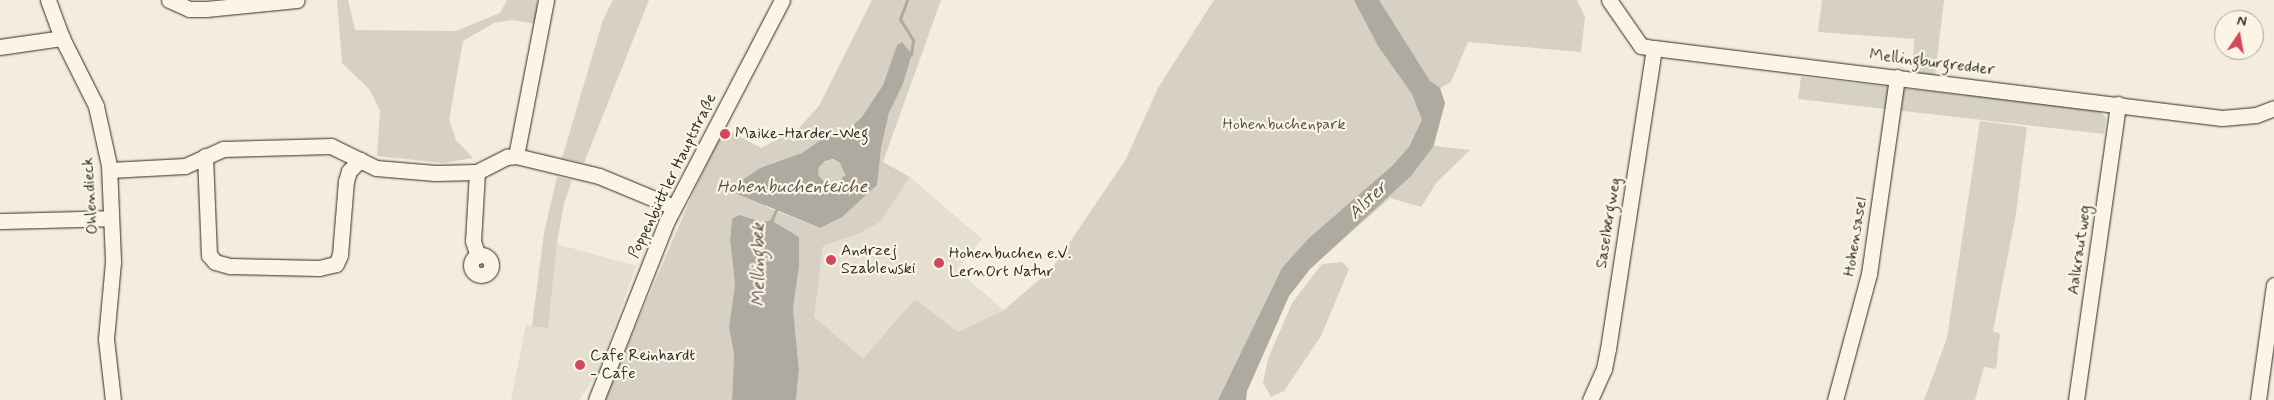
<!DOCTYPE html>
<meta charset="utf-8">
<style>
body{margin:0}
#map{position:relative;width:2274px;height:400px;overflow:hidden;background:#f4edde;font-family:Mynerve,sans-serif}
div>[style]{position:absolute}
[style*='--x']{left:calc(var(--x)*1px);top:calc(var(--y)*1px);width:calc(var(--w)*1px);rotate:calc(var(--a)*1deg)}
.built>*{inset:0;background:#e5dfd0}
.green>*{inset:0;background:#d6d1c4}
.round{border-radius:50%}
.water>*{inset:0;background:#afaaa0}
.stream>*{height:3px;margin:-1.5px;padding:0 1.5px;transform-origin:1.5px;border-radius:1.5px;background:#afaaa0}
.roads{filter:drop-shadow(0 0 1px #2b2b2b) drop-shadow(0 0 1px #2b2b2b)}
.minor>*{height:15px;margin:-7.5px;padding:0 7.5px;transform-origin:7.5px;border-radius:7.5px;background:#fcf5e5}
.minor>.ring{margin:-7.5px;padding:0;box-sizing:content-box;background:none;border:15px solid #fcf5e5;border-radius:50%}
.dots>*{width:14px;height:14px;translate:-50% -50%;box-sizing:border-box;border:2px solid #fcf5e5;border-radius:50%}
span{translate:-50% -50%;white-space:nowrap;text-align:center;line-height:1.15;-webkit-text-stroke:4.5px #fcf5e5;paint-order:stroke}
.street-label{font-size:16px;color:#2b2b2b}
.park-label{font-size:16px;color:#565451}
.poi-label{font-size:16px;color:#2b2b2b}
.left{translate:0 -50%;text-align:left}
.water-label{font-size:18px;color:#595754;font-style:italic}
.north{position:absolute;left:2214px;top:10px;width:50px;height:50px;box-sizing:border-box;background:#fcf5e5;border:1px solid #a8a49b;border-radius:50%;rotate:12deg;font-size:14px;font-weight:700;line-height:20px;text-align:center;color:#2b2b2b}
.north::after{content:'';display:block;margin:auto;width:18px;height:22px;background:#d1495b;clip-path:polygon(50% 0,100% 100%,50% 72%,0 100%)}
</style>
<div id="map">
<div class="built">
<i style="clip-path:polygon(910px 177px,982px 239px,957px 270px,1004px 310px,958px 332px,915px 299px,863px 360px,813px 317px,823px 246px,860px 233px,880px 222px)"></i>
<i style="clip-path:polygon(557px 244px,636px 266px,598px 373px,579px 400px,511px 400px,526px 325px,548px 327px)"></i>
</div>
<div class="green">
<i style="clip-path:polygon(337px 0,348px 0,355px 30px,456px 31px,500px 13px,507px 0,537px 0,537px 24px,512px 20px,494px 23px,463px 41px,449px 120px,456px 140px,473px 158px,443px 163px,377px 156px,380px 111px,370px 90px,342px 63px)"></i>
<i style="clip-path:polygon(613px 0,649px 0,584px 163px,562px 158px,603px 20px)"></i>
<i style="clip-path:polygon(evenodd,872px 0,941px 0,883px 162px,910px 177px,880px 222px,860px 233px,823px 246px,814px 317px,863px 359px,915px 299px,958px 332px,1004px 310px,1051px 270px,1126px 159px,1158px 88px,1214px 0,1577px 0,1585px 17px,1581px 52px,1468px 42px,1451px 82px,1440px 88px,1445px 103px,1434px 146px,1470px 150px,1437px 182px,1421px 207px,1390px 198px,1310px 269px,1289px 296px,1247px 391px,1246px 400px,796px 400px,799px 370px,793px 308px,799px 267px,799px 237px,771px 220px,763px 222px,732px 219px,730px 240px,735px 284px,729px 328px,734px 354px,732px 400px,604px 400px,693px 193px,724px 128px,761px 148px,799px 128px,819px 106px,872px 0,902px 42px,912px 54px,903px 84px,889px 113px,881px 148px,820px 228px,766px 207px,760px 168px,802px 153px,825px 137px,841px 135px,861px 118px,883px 85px,897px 45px,902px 42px)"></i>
<i style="clip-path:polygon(1822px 0,1944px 0,1935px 76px,1912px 74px,1914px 39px,1818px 32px)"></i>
<i style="clip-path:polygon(1801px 77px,2099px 110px,2106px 118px,2104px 134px,1798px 99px)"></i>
<i style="clip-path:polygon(1980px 121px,2027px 127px,2016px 214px,1993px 331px,2000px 334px,1996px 369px,1984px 367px,1975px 400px,1924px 400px,1947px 338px)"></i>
<i class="round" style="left:818px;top:160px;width:26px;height:26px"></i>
<i style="clip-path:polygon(557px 177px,572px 180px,564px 203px,557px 244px,548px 328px,532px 326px,544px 233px)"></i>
<i style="clip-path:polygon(1342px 262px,1349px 269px,1321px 336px,1284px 391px,1271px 397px,1263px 383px,1268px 359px,1292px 303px,1322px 264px)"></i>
</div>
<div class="water">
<i style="clip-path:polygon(1354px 0,1379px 0,1430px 81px,1440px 88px,1445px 103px,1433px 147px,1411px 176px,1310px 269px,1289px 296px,1247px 391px,1246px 400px,1218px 400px,1282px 268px,1308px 239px,1392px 166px,1409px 147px,1422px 120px,1412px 94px,1378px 46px)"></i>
<i style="clip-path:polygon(evenodd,902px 42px,912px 54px,903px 84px,889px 113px,881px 148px,877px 185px,842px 217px,820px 228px,735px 193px,737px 184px,760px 168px,802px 153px,825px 137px,841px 135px,861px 118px,883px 85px,897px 45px,902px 42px,833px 159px,840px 163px,845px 175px,835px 185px,827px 185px,818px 175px,819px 167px,825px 161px,833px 159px)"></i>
<i style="clip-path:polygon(739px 215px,762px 222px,771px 220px,799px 237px,799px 267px,793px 308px,799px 370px,796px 400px,732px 400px,734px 354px,729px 328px,735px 284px,730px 240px,732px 219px)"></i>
</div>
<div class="stream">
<i style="--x:907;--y:0;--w:20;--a:110"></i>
<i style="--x:900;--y:19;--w:25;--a:58"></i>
<i style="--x:913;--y:40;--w:15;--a:98"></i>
<i style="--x:771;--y:222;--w:13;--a:-67"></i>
</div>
<div class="roads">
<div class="minor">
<i style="--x:48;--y:0;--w:40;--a:69.8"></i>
<i style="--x:62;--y:38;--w:76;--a:63.4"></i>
<i style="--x:96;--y:106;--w:60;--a:77.6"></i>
<i style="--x:109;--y:165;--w:97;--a:87.6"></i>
<i style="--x:113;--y:262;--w:77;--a:95.2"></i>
<i style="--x:106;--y:339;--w:61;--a:83.5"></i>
<i style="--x:169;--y:0;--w:22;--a:24"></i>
<i style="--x:189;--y:9;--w:17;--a:0"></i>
<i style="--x:206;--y:9;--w:91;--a:-5.6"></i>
<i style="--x:1609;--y:0;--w:56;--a:55.2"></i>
<i style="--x:1641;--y:46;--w:13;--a:9"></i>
<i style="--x:1654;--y:48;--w:572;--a:7.03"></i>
<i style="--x:2222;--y:118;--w:34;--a:-5"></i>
<i style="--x:2256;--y:115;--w:19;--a:-21"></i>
<i style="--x:0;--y:47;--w:63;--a:-8.3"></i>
<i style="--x:205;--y:156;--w:99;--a:87.7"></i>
<i style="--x:209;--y:255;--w:9;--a:49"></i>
<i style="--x:215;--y:262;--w:16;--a:15"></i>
<i style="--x:230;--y:266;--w:89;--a:1.3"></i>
<i style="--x:319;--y:268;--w:17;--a:-13"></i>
<i style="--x:336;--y:264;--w:10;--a:-66"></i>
<i style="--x:340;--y:255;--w:74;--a:-85.4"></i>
<i style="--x:346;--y:181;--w:10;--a:-73"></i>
<i style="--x:349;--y:171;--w:16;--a:-45"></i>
<i style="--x:516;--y:156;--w:159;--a:-79.1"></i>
<i style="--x:110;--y:170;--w:75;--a:-3.1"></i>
<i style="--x:185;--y:166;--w:42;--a:-24.1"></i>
<i style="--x:223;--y:149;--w:108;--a:-1.6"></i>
<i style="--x:331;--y:146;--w:50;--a:26.1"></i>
<i style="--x:376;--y:168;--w:59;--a:4.8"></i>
<i style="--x:435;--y:173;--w:42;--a:-1.4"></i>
<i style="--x:477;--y:172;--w:34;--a:-27"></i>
<i style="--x:507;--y:157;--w:9;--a:-6"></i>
<i style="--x:516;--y:156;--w:85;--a:13.5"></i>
<i style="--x:599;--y:176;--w:81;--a:22.5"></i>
<i style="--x:477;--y:172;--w:69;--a:93.3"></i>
<i style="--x:473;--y:241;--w:16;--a:72"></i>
<i style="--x:0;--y:221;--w:111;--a:-1.5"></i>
<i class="ring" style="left:471px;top:255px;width:5px;height:5px"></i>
<i style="--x:596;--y:400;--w:193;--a:-68.4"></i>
<i style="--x:667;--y:221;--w:249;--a:-62.5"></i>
<i style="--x:1590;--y:400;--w:34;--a:-66"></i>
<i style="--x:1604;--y:369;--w:20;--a:-79"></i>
<i style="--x:1608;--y:349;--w:304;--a:-81.3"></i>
<i style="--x:1835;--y:400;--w:131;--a:-74.9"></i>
<i style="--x:1869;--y:274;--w:199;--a:-81.9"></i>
<i style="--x:2076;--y:400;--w:299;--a:-81.9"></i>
<i style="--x:2258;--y:400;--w:116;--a:-82.1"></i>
</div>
</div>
<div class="dots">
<i style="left:725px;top:134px;background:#d1495b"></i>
<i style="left:831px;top:260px;background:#d1495b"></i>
<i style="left:939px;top:263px;background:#d1495b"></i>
<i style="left:580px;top:365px;background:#d1495b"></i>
</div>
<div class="street-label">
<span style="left:1932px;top:63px;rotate:7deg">Mellingburgredder</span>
<span style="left:673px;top:176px;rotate:-64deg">Poppenbüttler Hauptstraße</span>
<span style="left:91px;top:196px;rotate:-94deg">Ohlendieck</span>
<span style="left:1609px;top:223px;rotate:-81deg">Saselbergweg</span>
<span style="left:1856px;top:237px;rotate:-81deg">Hohensasel</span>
<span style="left:2080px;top:250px;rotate:-82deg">Aalkrautweg</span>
</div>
<div class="park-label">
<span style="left:1284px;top:125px">Hohenbuchenpark</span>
</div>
<div class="poi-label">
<span class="left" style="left:735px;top:134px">Maike-Harder-Weg</span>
<span class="left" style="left:841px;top:260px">Andrzej<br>Szablewski</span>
<span class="left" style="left:949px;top:263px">Hohenbuchen e.V.<br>LernOrt Natur</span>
<span class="left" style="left:590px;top:365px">Cafe Reinhardt<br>- Cafe</span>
</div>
<div class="water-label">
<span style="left:792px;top:187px">Hohenbuchenteiche</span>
<span style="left:1368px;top:201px;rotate:-44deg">Alster</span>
<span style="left:759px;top:265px;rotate:-90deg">Mellingbek</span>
</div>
<div class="north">N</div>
</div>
